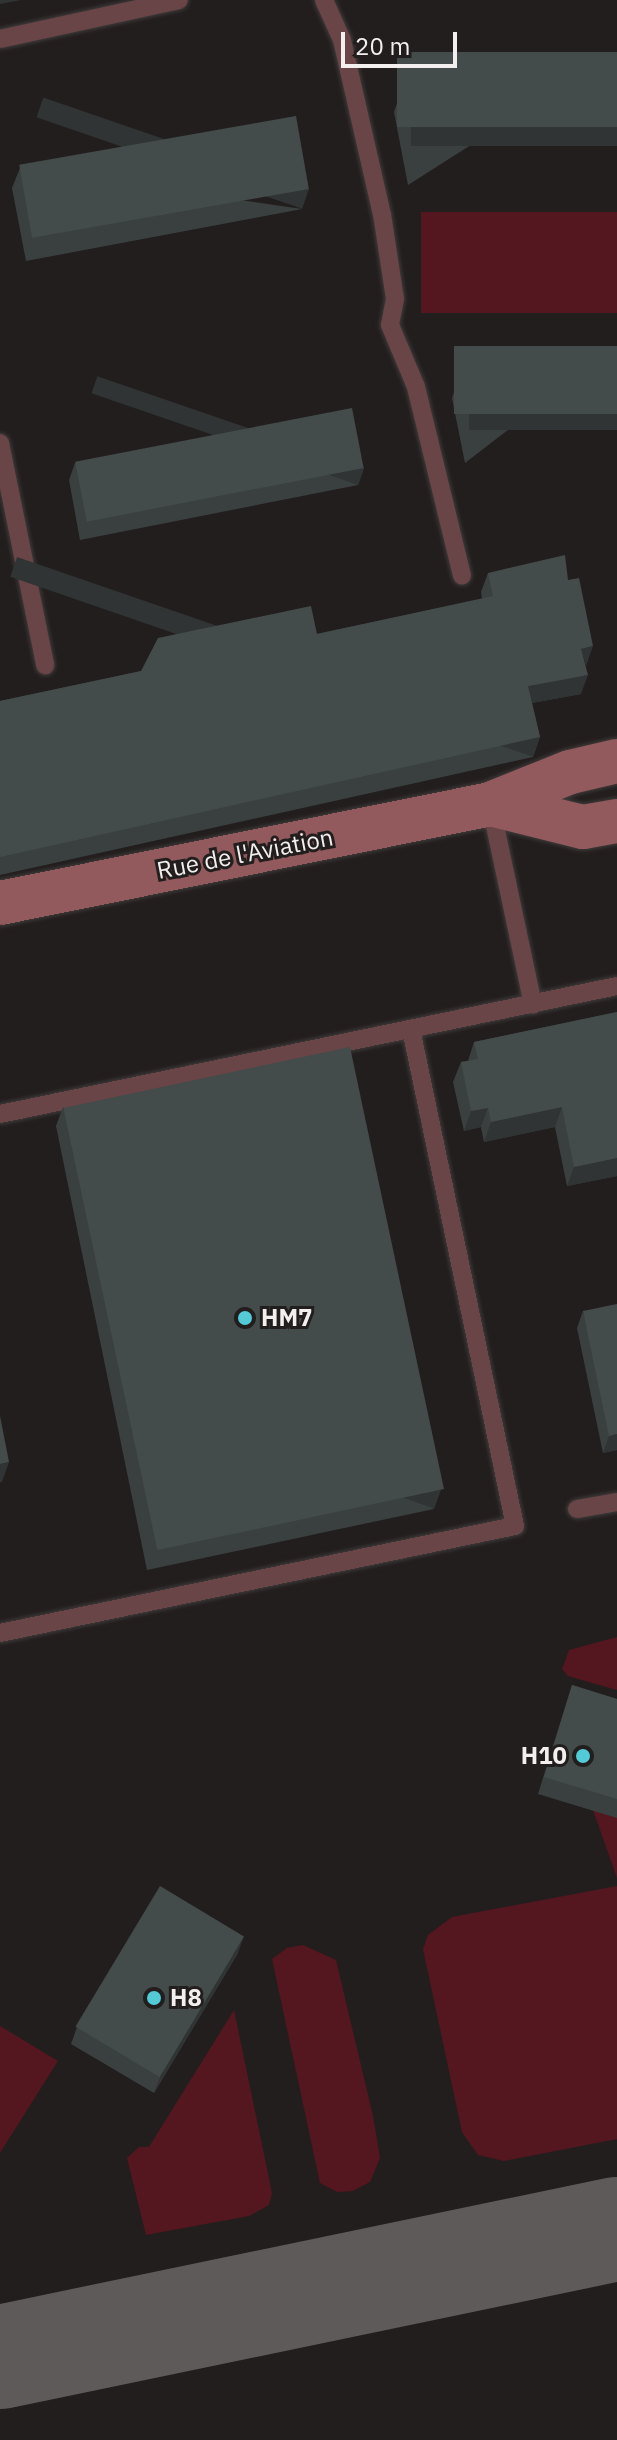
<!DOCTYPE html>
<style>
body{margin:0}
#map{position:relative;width:617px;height:2440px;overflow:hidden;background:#231e1e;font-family:"IBM Plex Sans",sans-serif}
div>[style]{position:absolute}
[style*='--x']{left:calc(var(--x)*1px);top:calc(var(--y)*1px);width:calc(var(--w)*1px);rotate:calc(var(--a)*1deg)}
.green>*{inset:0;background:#54161f;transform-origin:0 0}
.taxiway>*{height:104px;margin:-52px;padding:0 52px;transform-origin:52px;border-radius:52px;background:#5f5a5a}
.roads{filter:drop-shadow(0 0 2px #403b3b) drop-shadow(0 0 2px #403b3b)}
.lane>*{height:18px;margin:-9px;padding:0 9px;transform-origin:9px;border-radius:9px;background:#694547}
.secondary>*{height:44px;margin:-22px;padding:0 22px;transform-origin:22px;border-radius:22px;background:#925a5d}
.wall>*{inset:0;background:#3a4040}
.shaded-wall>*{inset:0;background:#303434;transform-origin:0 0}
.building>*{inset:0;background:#444b4b;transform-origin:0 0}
.dots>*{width:22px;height:22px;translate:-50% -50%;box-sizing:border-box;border:4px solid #231e1e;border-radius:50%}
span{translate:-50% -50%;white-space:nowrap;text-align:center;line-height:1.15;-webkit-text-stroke:6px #231e1e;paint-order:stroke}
.street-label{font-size:24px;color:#f3efef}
.poi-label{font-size:24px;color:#f3efef;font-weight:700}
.left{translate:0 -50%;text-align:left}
.right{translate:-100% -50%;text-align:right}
.scale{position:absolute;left:341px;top:32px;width:116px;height:36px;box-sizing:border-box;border:4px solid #f3efef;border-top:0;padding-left:10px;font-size:24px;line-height:28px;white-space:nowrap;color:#f3efef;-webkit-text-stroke:6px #231e1e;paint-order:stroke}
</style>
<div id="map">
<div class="green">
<i style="left:617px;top:212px;width:101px;height:196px;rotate:90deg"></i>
<i style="clip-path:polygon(617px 1637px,617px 1690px,568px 1676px,562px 1669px,569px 1650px)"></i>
<i style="clip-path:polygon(593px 1810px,617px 1818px,617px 1878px)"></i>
<i style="clip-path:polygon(617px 1886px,617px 2139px,504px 2161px,478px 2155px,462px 2132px,423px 1949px,428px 1935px,452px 1917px)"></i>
<i style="clip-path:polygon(303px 1945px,336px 1960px,373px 2116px,380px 2158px,370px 2182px,353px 2191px,337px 2192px,320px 2183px,272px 1959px,287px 1948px)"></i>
<i style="clip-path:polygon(234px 2010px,272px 2193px,269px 2205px,249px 2216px,146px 2235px,127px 2158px,139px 2147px,149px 2147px)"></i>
<i style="clip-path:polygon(0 2026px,58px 2061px,0 2153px)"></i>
</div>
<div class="taxiway">
<i style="--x:0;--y:2357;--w:630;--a:-11.72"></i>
</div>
<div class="roads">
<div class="lane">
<i style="--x:324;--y:0;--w:44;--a:65.8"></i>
<i style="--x:342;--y:40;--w:179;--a:77.1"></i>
<i style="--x:382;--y:214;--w:86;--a:81.3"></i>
<i style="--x:395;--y:299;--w:26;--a:101"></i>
<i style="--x:390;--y:325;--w:67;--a:67.2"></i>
<i style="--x:416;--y:387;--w:194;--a:76.3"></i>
<i style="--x:0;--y:39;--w:183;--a:-12.3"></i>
<i style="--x:0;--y:443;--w:227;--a:78.5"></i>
<i style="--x:491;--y:807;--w:202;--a:78"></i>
<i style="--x:0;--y:1114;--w:630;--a:-11.72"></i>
<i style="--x:577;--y:1509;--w:41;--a:-9.9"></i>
<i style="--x:0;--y:1633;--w:526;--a:-11.74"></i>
<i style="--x:515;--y:1526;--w:508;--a:-101.82"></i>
</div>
<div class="secondary">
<i style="--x:617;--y:761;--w:48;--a:166.8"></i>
<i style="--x:570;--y:772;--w:86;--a:158.2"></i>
<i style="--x:490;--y:804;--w:96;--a:13.9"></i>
<i style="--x:583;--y:827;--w:35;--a:-10"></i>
<i style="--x:0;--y:903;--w:500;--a:-11.4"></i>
</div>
</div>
<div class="wall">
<i style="clip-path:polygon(617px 52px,408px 185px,394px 112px,401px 92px)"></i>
<i style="clip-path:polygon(20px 168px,302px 209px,26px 261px,12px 188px)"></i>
<i style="clip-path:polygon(617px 346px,465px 463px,452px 398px,458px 381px)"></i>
<i style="clip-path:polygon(75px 463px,364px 468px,358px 485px,80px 540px,69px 480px)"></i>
<i style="clip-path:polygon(488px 573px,568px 580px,585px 666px,581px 694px,532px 703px,540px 737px,533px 757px,0 875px,0 701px,482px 599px,481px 592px)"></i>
<i style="clip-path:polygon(617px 1012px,617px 1176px,567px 1186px,555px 1127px,484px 1142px,481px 1127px,464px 1131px,453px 1082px,461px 1062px,468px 1061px,474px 1042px)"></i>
<i style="clip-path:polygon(63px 1107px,434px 1509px,147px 1570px,56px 1126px)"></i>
<i style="clip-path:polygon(583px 1311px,617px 1450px,603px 1453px,577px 1328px)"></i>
<i style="clip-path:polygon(572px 1685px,617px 1699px,617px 1818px,538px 1794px)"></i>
<i style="clip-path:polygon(238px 1953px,154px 2093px,71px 2044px,77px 2027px)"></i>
</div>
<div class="shaded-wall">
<i style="clip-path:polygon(0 0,21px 0,0 4px)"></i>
<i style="left:617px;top:127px;width:19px;height:206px;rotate:90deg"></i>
<i style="left:309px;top:189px;width:21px;height:281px;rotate:109deg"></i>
<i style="left:617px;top:414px;width:16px;height:148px;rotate:90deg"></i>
<i style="left:364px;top:468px;width:18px;height:282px;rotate:109deg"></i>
<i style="clip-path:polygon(593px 646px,586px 666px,581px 649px)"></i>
<i style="clip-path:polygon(588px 675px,581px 694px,521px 705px,528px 686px)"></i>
<i style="left:540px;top:737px;width:21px;height:553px;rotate:109deg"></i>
<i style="clip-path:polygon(562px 1107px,555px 1127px,484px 1142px,491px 1122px)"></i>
<i style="clip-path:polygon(488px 1108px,481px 1127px,464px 1131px,471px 1111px)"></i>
<i style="clip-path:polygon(617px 1158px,617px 1176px,567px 1186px,574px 1167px)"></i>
<i style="clip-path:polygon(617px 1434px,617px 1450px,603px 1453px,609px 1436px)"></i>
<i style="clip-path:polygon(9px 1462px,2px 1482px,0 1482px,0 1464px)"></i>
<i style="left:441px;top:1490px;width:20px;height:293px;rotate:110deg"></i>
<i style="clip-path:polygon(244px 1936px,238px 1953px,154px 2093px,160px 2077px)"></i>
</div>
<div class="building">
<i style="left:617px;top:52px;width:75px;height:220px;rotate:90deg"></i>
<i style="left:296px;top:116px;width:74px;height:281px;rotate:80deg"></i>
<i style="left:617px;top:346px;width:68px;height:163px;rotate:90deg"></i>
<i style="left:352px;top:408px;width:61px;height:282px;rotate:79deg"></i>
<i style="clip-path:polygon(565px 555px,568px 580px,579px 578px,593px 646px,581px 649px,588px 675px,528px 686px,540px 737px,0 857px,0 701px,141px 671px,158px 638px,311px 606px,317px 634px,493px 596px,488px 573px)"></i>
<i style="clip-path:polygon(617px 1012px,617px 1158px,574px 1167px,562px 1107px,491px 1122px,488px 1108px,471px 1111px,461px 1062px,478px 1059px,474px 1042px)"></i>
<i style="left:350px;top:1047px;width:452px;height:293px;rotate:78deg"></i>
<i style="clip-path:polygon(617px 1304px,617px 1434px,609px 1436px,583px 1311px)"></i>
<i style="clip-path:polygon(0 1416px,9px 1462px,0 1464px)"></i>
<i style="clip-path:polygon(572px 1685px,617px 1699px,617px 1799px,544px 1777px)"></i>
<i style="left:160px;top:1886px;width:98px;height:164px;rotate:31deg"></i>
</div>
<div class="dots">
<i style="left:245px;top:1318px;background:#52cbd7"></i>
<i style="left:583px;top:1756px;background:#52cbd7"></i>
<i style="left:154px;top:1998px;background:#52cbd7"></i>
</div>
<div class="street-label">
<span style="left:245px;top:854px;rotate:-11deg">Rue de l'Aviation</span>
</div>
<div class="poi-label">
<span class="left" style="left:261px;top:1318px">HM7</span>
<span class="right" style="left:567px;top:1756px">H10</span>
<span class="left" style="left:170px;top:1998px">H8</span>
</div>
<div class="scale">20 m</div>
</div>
